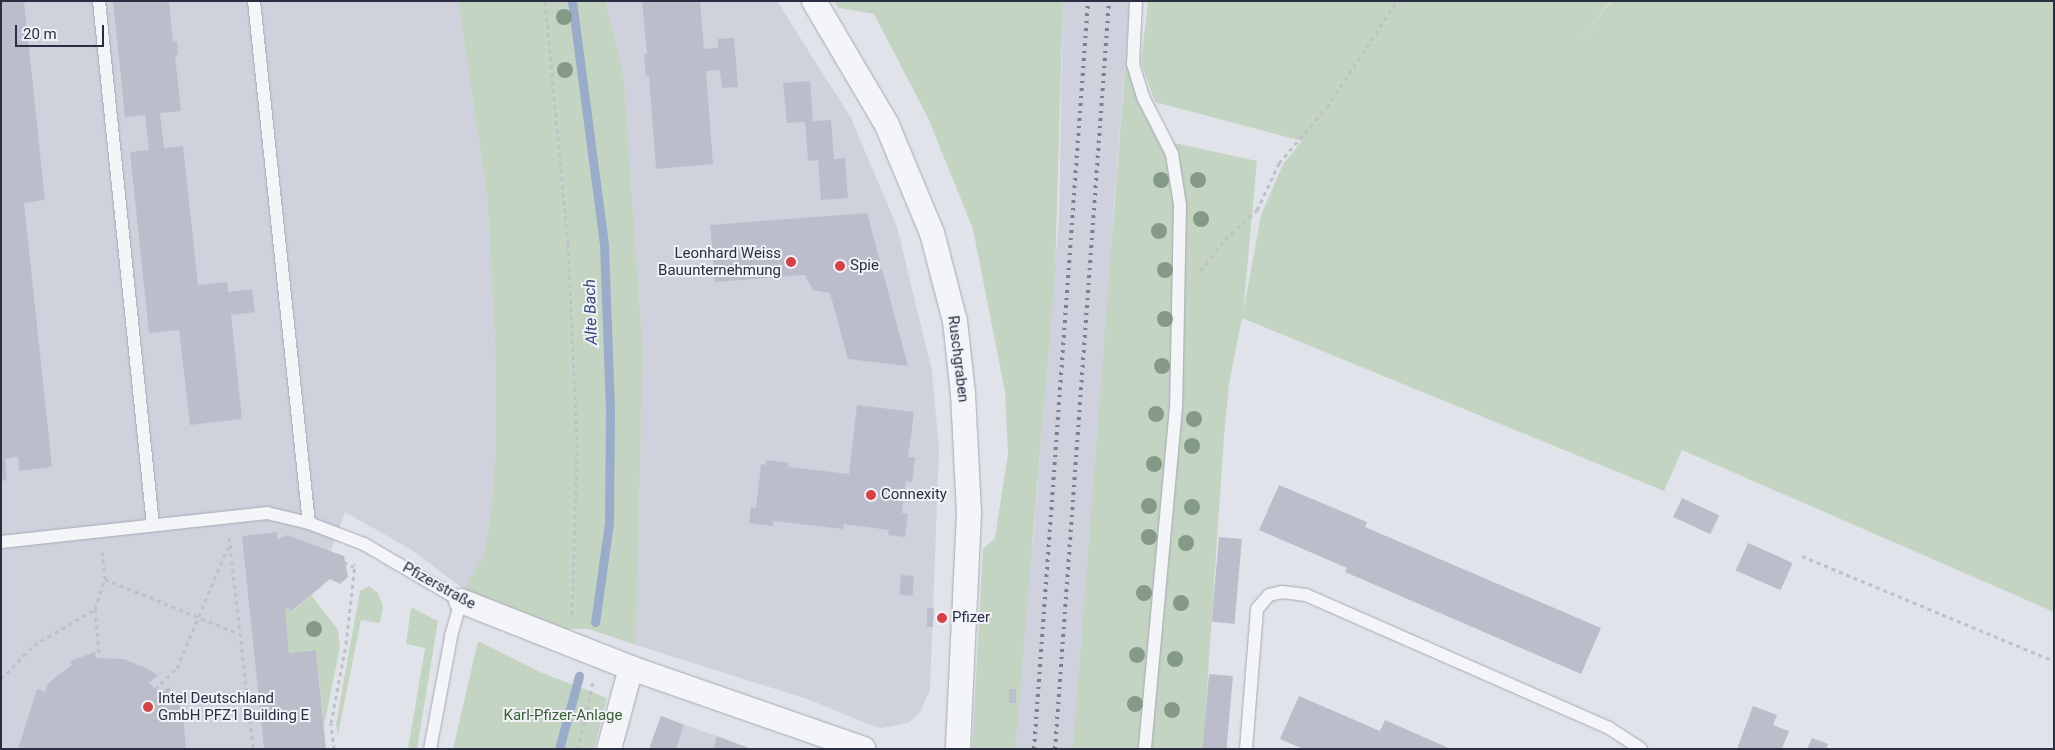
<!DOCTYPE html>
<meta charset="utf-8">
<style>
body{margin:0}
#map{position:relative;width:2055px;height:750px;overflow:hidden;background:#e1e3ea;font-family:Roboto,sans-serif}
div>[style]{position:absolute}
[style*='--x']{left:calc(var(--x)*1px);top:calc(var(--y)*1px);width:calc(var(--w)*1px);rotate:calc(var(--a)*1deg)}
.built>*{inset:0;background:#cfd2dc}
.green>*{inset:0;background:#c4d4c2}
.stream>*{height:9px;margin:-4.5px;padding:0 4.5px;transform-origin:4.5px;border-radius:4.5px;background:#9baccb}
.building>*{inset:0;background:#bbbeca;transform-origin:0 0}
.path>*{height:3px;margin-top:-1.5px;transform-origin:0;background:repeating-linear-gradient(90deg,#bfc1c9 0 4px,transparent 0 8px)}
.roads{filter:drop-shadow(0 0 1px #a6a9b4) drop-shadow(0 0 1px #a6a9b4)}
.service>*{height:12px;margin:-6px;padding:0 6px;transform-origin:6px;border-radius:6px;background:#f4f5f8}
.minor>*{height:24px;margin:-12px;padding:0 12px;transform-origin:12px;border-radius:12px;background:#f4f5f8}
.rail>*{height:4px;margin-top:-2px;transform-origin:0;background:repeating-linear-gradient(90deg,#7a8094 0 2.5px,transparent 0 7.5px)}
.trees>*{width:16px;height:16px;margin:-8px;border-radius:50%;background:#849a86}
.dots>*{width:14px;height:14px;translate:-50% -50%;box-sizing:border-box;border:2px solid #f1f2f7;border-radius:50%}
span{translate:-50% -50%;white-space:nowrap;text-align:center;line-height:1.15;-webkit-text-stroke:4px #f1f2f7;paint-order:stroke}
.poi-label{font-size:15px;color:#292e42}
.right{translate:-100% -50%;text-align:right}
.left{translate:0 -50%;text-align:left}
.street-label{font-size:15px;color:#292e42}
.park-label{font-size:15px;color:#385f35}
.water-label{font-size:16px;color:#314778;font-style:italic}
.frame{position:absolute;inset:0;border:2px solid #292e42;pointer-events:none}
.scale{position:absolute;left:15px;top:25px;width:89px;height:22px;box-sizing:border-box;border:2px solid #292e42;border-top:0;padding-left:6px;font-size:15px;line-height:18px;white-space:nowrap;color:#292e42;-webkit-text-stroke:4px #f1f2f7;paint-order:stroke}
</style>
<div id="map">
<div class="built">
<i style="clip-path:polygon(1px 1px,458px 1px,487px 196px,495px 342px,496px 445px,491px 511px,484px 554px,464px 589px,410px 549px,345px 512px,328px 558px,338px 573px,330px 579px,320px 575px,317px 582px,321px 587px,290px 612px,285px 609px,326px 749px,1px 749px)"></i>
<i style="clip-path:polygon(606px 1px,777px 1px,851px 118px,897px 227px,932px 371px,939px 449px,930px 690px,919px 714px,908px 723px,881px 728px,868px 724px,810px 700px,636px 645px,643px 351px,624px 78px)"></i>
<i style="clip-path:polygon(1063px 1px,1130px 1px,1113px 217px,1108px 418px,1099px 429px,1078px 696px,1085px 709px,1085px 749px,994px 749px,1003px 587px,1033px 544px,1059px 217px)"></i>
<i style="clip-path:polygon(661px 716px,752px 749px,649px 749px)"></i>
</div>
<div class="green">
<i style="clip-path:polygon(458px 1px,606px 1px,624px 78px,643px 351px,636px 645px,589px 629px,567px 629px,464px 589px,484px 554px,491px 511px,496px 445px,495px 342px,487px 196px)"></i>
<i style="clip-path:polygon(834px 1px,1063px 1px,1055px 276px,1015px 749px,972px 749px,983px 549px,995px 538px,1008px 453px,1005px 392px,973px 229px,928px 118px,874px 14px,839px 8px)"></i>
<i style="clip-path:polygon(1148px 1px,1610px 1px,1579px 43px,1611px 1px,2054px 1px,2054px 612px,1682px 450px,1664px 491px,1242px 318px,1229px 384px,1224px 436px,1203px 749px,1073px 749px,1127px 43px,1136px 92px,1161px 140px,1257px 161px,1243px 313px,1261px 215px,1283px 164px,1302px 141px,1155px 102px,1141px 63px)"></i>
<i style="clip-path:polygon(369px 586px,378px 593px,383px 607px,380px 623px,361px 620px,338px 735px,336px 724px,360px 591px)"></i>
<i style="clip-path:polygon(311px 595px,338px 630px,340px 647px,324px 726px,316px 650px,289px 653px,285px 609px,290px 608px,291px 612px)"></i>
<i style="clip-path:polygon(411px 607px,438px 621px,417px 749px,408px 749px,425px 648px,406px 644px)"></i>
<i style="clip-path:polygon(478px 641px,540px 672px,607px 698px,594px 749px,453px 749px)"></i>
</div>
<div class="stream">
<i style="--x:572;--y:1;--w:246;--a:82.5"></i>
<i style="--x:604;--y:245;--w:165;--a:87.9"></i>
<i style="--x:610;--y:410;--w:113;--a:90.5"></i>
<i style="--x:609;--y:523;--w:100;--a:98"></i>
<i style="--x:559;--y:749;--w:76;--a:-74.7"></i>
</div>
<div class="building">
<i style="clip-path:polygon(1px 1px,24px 1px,45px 200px,24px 203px,52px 467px,19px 471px,18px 457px,5px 459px,7px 480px,1px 481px)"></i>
<i style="clip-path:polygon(113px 1px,169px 1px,173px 42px,177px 41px,178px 55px,175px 55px,181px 111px,160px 113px,164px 148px,183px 146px,198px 285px,227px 282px,228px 292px,252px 289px,255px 312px,231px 315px,242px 419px,190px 425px,179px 330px,149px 333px,130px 152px,149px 150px,145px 115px,125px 117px)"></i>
<i style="clip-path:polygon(642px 1px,700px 1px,704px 49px,718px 48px,718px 39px,734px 38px,738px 87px,722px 88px,720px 70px,706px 71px,713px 164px,656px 169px,649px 76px,646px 76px,644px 54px,647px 54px)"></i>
<i style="clip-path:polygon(810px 81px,813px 121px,831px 120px,834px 159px,845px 158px,848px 198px,821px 200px,818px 160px,808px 161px,805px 122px,787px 123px,783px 83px)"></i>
<i style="clip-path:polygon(867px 213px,908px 366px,848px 359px,830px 293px,813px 290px,805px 275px,715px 282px,710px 225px)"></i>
<i style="clip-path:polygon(857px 405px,914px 412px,908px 457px,915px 457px,912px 482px,906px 481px,902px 513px,908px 514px,905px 537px,888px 535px,889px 530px,844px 524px,843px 529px,773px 521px,773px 526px,749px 523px,751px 507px,756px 508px,761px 464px,766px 465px,766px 460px,789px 463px,788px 467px,849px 474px)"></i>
<i style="clip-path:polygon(1279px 485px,1367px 522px,1365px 527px,1601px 628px,1581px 674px,1345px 572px,1347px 568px,1259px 530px)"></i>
<i style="left:1682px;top:498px;width:41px;height:21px;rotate:25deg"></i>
<i style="clip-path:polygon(277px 532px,277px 540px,287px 535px,344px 556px,348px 577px,340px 584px,330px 579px,290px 612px,290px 608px,285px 609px,289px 653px,316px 650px,326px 749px,264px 749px,242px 536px)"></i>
<i style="left:1219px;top:537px;width:23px;height:85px;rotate:5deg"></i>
<i style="left:1748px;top:543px;width:49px;height:30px;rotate:24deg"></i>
<i style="left:901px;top:575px;width:13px;height:20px;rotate:4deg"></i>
<i style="clip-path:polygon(927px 608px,934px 608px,933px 627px,927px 627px)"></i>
<i style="clip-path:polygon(95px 652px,96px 658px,124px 659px,150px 670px,158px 675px,149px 683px,161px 694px,169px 687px,183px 712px,186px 749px,18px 749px,37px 689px,46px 692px,46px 686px,52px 680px,72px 665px,70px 661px)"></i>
<i style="left:1209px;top:674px;width:24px;height:75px;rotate:5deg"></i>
<i style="left:1016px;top:689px;width:14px;height:7px;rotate:90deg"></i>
<i style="clip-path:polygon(1299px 696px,1380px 731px,1385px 720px,1451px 749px,1303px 749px,1280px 739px)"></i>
<i style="clip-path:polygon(1753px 706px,1777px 715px,1773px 725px,1789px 731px,1782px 749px,1737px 749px)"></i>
<i style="clip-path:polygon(661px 716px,684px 725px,676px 749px,649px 749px)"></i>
<i style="clip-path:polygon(717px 736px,751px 749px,713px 749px)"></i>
<i style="clip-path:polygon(1812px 738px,1828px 744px,1826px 749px,1807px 749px)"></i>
</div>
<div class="path">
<i style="--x:545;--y:1;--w:244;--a:84.6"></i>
<i style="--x:568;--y:244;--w:199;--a:87.4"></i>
<i style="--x:577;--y:443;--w:174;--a:91.6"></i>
<i style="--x:1201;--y:271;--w:40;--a:-53"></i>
<i style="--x:1225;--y:239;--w:43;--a:-42.2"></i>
<i style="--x:1257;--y:210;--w:52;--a:-64.9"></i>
<i style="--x:1279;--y:163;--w:74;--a:-49.4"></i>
<i style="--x:1327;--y:107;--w:127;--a:-56.6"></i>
<i style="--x:229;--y:537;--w:213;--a:83.5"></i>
<i style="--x:1802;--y:556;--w:273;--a:22.6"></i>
<i style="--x:344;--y:562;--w:11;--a:27"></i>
<i style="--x:105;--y:579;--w:143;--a:22.2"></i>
<i style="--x:95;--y:609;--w:44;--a:84.8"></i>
<i style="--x:1;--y:679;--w:47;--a:-45.9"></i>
<i style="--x:34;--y:645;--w:71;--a:-30.5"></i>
<i style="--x:95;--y:609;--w:32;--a:-72"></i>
<i style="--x:105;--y:579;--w:27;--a:-96"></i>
<i style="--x:155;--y:689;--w:30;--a:-44"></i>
<i style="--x:177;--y:668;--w:131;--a:-67.1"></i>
<i style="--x:334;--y:749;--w:26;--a:-97"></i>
<i style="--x:331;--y:723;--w:80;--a:-79.2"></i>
<i style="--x:346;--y:644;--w:81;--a:-83.6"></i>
<i style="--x:578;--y:749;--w:69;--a:-77.4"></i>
</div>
<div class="roads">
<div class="service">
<i style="--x:99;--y:1;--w:527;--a:84.12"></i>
<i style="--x:254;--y:1;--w:525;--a:83.99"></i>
<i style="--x:1136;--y:1;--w:63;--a:92.7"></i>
<i style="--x:1133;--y:64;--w:34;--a:73"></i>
<i style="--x:1143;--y:97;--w:64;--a:63"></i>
<i style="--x:1172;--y:154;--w:52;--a:81.1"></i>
<i style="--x:1180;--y:205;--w:202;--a:91.1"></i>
<i style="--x:1176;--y:407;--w:343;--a:95.2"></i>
<i style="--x:1;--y:542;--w:268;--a:-6.2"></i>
<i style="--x:267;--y:513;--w:43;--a:13.4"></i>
<i style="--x:309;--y:523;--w:59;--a:20.9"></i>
<i style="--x:364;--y:544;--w:113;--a:30.4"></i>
<i style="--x:461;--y:601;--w:37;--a:106"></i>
<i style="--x:451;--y:637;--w:114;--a:100.6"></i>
<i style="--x:1246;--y:749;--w:140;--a:-85.5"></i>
<i style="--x:1257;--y:609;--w:18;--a:-49"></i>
<i style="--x:1269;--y:595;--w:13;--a:-13"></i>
<i style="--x:1282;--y:592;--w:24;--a:7"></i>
<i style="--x:1306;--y:595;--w:331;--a:23.7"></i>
<i style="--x:1609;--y:728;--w:38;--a:33"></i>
</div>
<div class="minor">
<i style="--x:814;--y:1;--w:144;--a:59.5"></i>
<i style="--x:887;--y:125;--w:117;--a:67.4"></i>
<i style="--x:932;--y:233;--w:91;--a:75.4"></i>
<i style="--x:955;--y:321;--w:73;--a:83.7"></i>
<i style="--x:963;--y:394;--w:119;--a:87.1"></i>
<i style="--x:969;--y:513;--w:236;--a:92.7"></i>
<i style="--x:461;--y:601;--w:183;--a:21.5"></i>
<i style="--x:631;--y:668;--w:246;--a:19.2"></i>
<i style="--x:609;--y:749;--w:84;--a:-74.8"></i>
</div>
</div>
<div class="rail">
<i style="--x:1034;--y:749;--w:750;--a:-85.87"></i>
<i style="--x:1055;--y:749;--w:750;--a:-85.87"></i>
</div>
<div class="trees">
<i style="left:564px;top:17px"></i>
<i style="left:565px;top:70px"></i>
<i style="left:1161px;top:180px"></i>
<i style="left:1198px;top:180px"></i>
<i style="left:1201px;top:219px"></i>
<i style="left:1159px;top:231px"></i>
<i style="left:1165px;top:270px"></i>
<i style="left:1165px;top:319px"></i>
<i style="left:1162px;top:366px"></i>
<i style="left:1156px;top:414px"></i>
<i style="left:1194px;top:419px"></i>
<i style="left:1192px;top:446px"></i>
<i style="left:1154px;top:464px"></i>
<i style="left:1149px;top:506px"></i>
<i style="left:1192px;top:507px"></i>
<i style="left:1149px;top:537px"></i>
<i style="left:1186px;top:543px"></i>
<i style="left:1144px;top:593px"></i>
<i style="left:1181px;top:603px"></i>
<i style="left:314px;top:629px"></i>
<i style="left:1137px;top:655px"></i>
<i style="left:1175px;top:659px"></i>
<i style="left:1135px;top:704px"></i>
<i style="left:1172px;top:710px"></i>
</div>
<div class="dots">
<i style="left:791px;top:262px;background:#d34245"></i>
<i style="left:840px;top:266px;background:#d34245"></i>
<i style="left:871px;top:495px;background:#d34245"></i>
<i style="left:942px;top:618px;background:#d34245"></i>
<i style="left:148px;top:707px;background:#d34245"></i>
</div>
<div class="poi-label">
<span class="right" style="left:781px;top:262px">Leonhard Weiss<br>Bauunternehmung</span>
<span class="left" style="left:850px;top:266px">Spie</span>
<span class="left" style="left:881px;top:495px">Connexity</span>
<span class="left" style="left:952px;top:618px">Pfizer</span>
<span class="left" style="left:158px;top:707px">Intel Deutschland<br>GmbH PFZ1 Building E</span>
</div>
<div class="street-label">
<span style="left:958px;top:359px;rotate:83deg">Ruschgraben</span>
<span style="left:439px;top:586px;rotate:29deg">Pfizerstraße</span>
</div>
<div class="park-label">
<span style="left:563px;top:716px">Karl-Pfizer-Anlage</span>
</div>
<div class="water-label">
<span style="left:591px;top:312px;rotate:-92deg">Alte Bach</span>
</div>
<div class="frame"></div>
<div class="scale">20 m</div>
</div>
